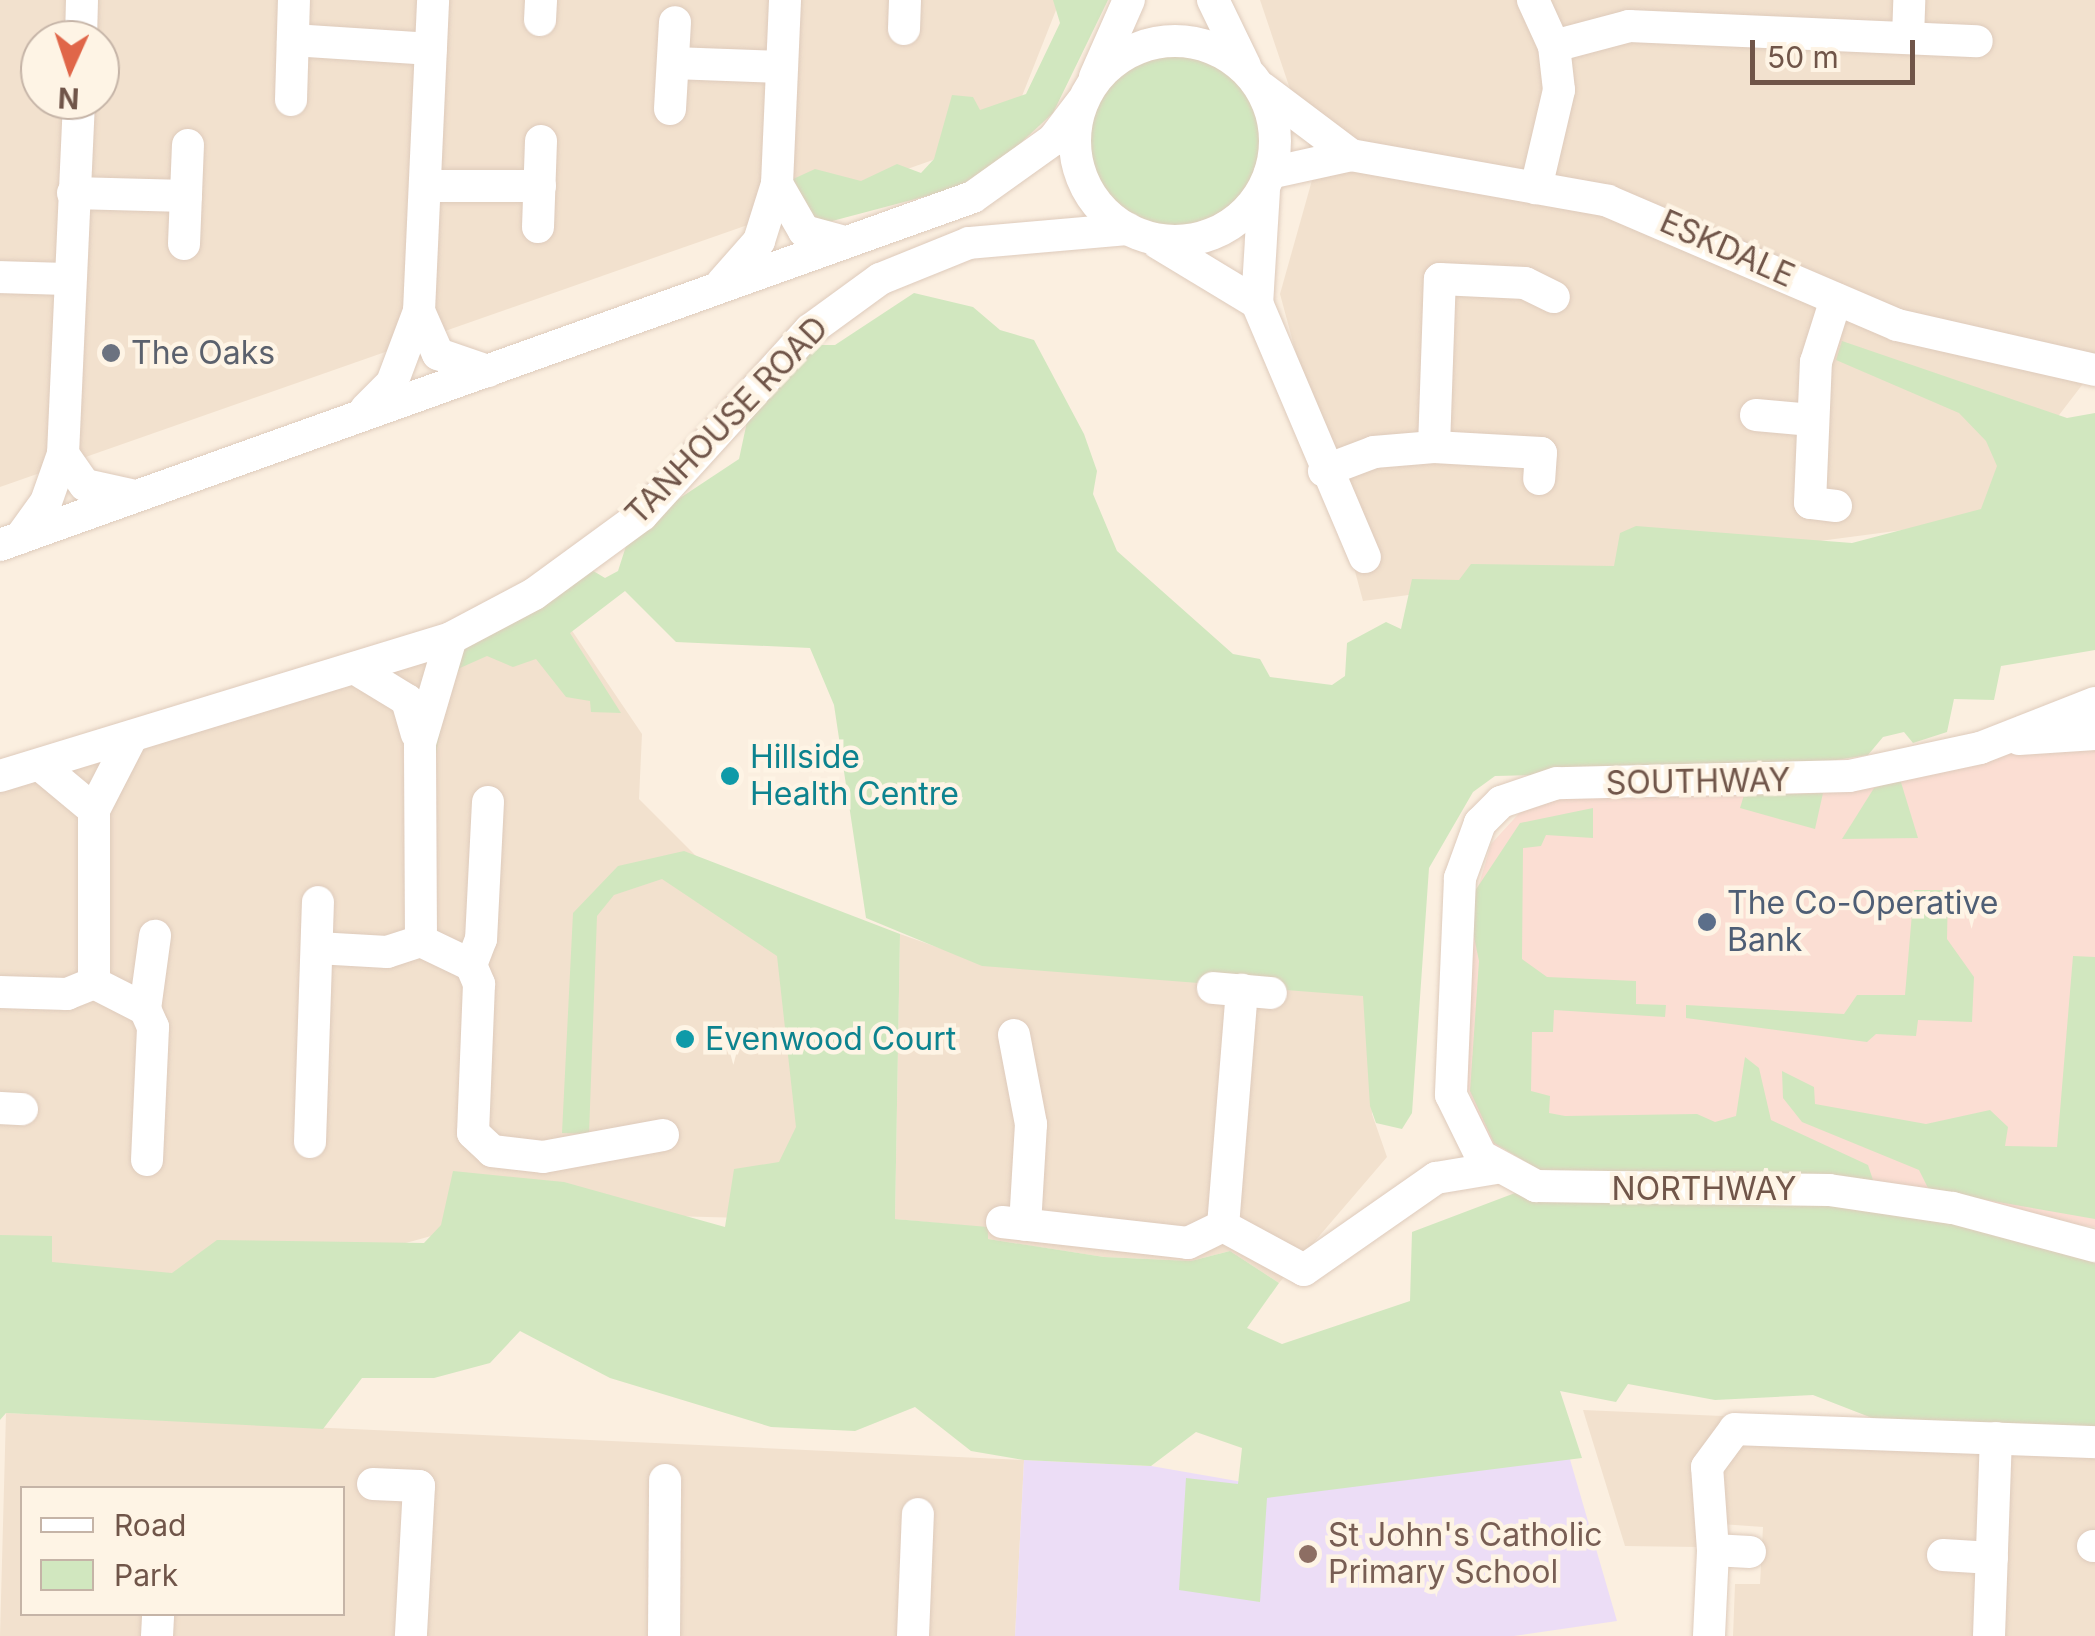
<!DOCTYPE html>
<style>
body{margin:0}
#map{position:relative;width:2095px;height:1636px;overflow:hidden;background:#fbefe0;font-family:Inter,sans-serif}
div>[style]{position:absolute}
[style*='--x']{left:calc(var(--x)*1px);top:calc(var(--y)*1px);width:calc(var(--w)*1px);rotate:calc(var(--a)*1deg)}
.residential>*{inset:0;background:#f2e1ce}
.commercial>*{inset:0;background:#fbded3}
.education>*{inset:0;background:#ecddf6}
.green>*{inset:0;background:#d1e7bf}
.round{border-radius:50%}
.roads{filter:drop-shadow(0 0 2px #decbbc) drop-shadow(0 0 2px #decbbc)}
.minor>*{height:32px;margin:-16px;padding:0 16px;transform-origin:16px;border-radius:16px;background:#fff}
.minor>.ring{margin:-16px;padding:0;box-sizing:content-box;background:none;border:32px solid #fff;border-radius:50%}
.dots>*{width:28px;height:28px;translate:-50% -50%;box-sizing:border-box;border:5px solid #fef4e5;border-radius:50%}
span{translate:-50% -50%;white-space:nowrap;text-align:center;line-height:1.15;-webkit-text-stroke:9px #fef4e5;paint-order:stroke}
.street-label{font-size:32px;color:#705549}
.worship-label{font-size:32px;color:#5b616d}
.left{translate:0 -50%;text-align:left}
.culture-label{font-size:32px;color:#0d838f}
.service-label{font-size:32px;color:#4e5e75}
.education-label{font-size:32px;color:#785e54}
.legend{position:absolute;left:20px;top:1486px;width:325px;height:130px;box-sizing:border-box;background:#fef4e5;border:2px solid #c5b4a7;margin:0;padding:12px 18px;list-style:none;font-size:30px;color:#705549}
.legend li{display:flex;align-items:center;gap:20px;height:50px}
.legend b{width:50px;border:2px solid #c5b4a7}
.north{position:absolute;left:20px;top:20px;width:100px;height:100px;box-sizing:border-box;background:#fef4e5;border:2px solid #c5b4a7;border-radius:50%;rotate:183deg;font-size:28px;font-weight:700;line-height:40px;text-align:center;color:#705549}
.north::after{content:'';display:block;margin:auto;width:35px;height:45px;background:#e06649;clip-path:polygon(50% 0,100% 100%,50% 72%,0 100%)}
.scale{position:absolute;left:1750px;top:40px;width:165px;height:45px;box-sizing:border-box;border:5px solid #705549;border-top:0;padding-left:12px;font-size:30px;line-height:35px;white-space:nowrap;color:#705549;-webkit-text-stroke:8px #fef4e5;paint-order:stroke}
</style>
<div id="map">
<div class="residential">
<i style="clip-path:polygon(evenodd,0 0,1060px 0,1007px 134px,0 487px,0 0,40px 40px,100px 40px,100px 100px,40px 100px,40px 40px)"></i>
<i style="clip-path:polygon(1260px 0,2095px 0,2095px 368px,1979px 520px,1363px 601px,1280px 294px,1316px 166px)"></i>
<i style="clip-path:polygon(560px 613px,642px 734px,639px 799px,786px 946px,820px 1087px,780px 1219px,518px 1212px,0 1355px,0 780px)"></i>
<i style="clip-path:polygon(900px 934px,982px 963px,1368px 992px,1372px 1114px,1387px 1157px,1279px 1283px,1230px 1251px,1191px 1261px,1104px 1257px,987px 1239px,988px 1228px,895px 1219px)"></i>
<i style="clip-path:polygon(1583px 1410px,2095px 1432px,2095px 1636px,1733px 1636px,1735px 1584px,1760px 1584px,1763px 1527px,1721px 1524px,1698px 1547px,1625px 1546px)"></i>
<i style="clip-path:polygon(evenodd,6px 1413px,1024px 1460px,1015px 1636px,0 1636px,6px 1413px,22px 1488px,342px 1488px,342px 1614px,22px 1614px,22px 1488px)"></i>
</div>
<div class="commercial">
<i style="clip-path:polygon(2095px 744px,2095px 1227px,1490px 1146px,1466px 1083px,1475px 898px,1491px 844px,1534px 797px)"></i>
</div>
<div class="education">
<i style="clip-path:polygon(1567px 1449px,1617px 1621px,1514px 1636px,1015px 1636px,1024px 1460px,1151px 1466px,1260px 1485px)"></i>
</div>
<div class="green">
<i style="clip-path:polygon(1053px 0,1108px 0,1053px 113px,998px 164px,995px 178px,817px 225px,791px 180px,815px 169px,861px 181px,897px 164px,921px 173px,934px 159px,952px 95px,973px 97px,980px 110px,1026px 94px,1060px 23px)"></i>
<i class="round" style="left:1084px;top:51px;width:180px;height:180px"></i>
<i style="clip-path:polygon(914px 293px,973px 307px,1000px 330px,1034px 340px,1084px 434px,1097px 471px,1093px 494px,1117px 551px,1233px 654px,1260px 659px,1270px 677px,1332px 685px,1345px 676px,1347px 643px,1386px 622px,1401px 629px,1412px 579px,1459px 580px,1471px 564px,1614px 566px,1620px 533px,1636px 526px,1852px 543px,1981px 509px,1997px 466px,1986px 441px,1959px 413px,1836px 360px,1842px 341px,2067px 418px,2095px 413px,2095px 650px,2001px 666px,1994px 700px,1954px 699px,1947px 732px,1913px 743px,1904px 732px,1883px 737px,1868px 755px,1780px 769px,1495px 776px,1473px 792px,1429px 868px,1412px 1113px,1402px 1129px,1376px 1123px,1370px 1106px,1363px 996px,982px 966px,866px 918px,834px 705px,810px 648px,676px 642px,625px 591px,570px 633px,621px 713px,591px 712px,590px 701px,566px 697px,536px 659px,513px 667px,487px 656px,460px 668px,448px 691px,436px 754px,417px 711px,452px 641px,590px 569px,605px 578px,618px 571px,626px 546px,674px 502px,739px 459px,748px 417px,815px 345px,835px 345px)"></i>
<i style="clip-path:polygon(1900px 779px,1918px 838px,1842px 839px,1874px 788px)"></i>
<i style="clip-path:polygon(1823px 793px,1815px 829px,1740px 808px,1744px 795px)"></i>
<i style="clip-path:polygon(1593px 808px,1593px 838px,1546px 835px,1541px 846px,1523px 848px,1522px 959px,1547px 977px,1636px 981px,1636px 1004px,1666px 1005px,1665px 1017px,1554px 1010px,1553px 1032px,1532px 1032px,1531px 1091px,1550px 1096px,1549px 1113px,1565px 1116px,1697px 1114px,1715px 1122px,1736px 1116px,1745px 1057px,1759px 1068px,1771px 1120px,1868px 1165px,1874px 1183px,1736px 1171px,1543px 1172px,1494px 1143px,1470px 1091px,1479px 961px,1467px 903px,1520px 823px)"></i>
<i style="clip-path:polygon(684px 851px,900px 934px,895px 1219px,988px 1227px,988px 1239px,1104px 1257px,1191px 1261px,1230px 1251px,1279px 1283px,1247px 1328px,1282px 1344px,1410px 1301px,1412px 1232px,1515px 1193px,1752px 1198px,1934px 1216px,2095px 1255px,2095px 1432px,1885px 1423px,1813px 1395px,1715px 1400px,1628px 1384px,1616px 1402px,1560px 1391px,1582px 1458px,1267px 1498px,1260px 1602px,1179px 1590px,1186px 1478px,1238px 1484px,1242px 1448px,1196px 1432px,1151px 1466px,1024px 1460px,971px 1451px,915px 1407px,855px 1431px,771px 1427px,610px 1378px,520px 1331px,490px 1363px,434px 1378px,362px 1378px,323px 1429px,6px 1413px,0 1420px,0 1235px,52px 1236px,52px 1262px,172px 1273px,217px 1240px,424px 1243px,441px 1225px,453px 1171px,564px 1182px,725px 1227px,734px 1169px,779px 1162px,796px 1127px,777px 956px,662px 879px,614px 895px,597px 916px,589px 1134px,562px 1133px,573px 913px,618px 866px)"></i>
<i style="clip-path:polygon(1914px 890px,1948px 890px,1947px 939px,1974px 977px,1972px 1022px,1918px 1020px,1916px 1036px,1876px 1034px,1867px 1042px,1686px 1018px,1686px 1005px,1844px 1014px,1857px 995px,1905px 995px)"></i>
<i style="clip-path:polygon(2073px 956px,2095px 957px,2095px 1219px,1929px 1190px,1919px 1170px,1802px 1122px,1783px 1098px,1782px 1071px,1814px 1087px,1815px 1104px,1926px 1124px,1990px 1110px,2008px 1127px,2005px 1146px,2057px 1147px)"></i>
</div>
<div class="roads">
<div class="minor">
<i style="--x:1213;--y:0;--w:73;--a:64.1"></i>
<i style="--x:1533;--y:0;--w:51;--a:65.5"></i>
<i style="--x:1554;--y:46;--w:44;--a:83.5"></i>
<i style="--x:1559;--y:90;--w:101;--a:103.2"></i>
<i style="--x:540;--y:20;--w:20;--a:-87"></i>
<i style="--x:904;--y:29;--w:29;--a:-88"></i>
<i style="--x:1908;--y:38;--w:38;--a:-88"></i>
<i style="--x:81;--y:40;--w:40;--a:-88.6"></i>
<i style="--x:293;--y:40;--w:138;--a:3.7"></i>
<i class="ring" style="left:1075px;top:41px;width:168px;height:168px"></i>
<i style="--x:1554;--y:46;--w:78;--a:-14.9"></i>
<i style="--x:1629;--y:26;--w:348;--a:2.5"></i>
<i style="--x:673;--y:63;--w:108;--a:2.1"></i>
<i style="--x:1095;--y:77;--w:84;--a:-66.2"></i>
<i style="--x:1262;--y:88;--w:111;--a:37"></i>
<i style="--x:291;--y:100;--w:100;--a:-88.3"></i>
<i style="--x:670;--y:109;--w:87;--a:-86.7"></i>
<i style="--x:1270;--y:173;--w:83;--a:-12.5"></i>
<i style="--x:1351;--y:155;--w:261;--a:10.1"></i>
<i style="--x:1608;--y:201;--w:314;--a:23.2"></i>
<i style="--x:1897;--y:325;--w:203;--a:12.8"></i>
<i style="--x:777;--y:184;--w:54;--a:60.1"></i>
<i style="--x:804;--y:231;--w:42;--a:15"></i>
<i style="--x:426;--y:186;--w:114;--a:0"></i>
<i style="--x:1264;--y:190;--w:113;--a:93.5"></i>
<i style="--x:1257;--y:303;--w:276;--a:67"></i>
<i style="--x:73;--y:193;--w:113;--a:1.5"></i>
<i style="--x:538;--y:227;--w:86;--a:-88"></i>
<i style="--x:1158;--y:243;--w:116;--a:31.2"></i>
<i style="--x:184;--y:244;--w:99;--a:-87.7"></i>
<i style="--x:0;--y:277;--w:69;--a:1.7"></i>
<i style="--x:722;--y:283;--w:56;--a:-48.6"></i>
<i style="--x:759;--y:241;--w:60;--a:-72.5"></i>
<i style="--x:777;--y:184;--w:184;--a:-87.5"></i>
<i style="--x:419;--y:311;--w:47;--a:66.2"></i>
<i style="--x:438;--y:354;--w:53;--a:18.8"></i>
<i style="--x:366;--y:409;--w:37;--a:-45"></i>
<i style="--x:392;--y:383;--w:77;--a:-69.4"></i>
<i style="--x:419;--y:311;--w:311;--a:-87.4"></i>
<i style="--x:1756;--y:415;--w:56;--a:5.1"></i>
<i style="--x:1434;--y:447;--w:168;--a:-88"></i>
<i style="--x:1440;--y:279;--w:85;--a:2.7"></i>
<i style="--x:1525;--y:283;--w:32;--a:26"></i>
<i style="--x:63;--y:454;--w:38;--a:55"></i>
<i style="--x:85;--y:485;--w:51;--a:12.4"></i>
<i style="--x:1324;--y:471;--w:53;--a:-20.8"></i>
<i style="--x:1374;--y:452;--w:60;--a:-4.8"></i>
<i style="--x:1434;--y:447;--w:107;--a:3.2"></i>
<i style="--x:1541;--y:453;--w:26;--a:94"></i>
<i style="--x:1836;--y:506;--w:26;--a:-173"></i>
<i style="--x:1810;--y:503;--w:141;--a:-87.6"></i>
<i style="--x:1816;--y:362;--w:66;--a:-72.4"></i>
<i style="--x:20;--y:538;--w:44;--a:-54.2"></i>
<i style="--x:46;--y:502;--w:51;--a:-70.5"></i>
<i style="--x:63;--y:454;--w:354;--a:-87.4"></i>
<i style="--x:0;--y:545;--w:1033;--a:-19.68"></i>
<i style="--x:973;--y:197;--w:98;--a:-35.5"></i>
<i style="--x:1053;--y:140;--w:48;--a:-52.7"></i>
<i style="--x:361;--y:672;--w:54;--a:31.3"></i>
<i style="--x:407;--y:700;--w:35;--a:74"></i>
<i style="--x:2095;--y:703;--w:123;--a:158.6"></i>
<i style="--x:1980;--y:748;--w:134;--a:167.9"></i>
<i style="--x:1849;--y:776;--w:292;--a:178.6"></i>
<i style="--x:1557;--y:783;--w:59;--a:161.3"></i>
<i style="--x:1501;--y:802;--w:30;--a:135"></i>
<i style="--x:1480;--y:823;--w:59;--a:110"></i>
<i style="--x:1460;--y:878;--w:217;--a:92.4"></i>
<i style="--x:1451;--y:1095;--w:68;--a:63.8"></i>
<i style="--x:1481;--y:1156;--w:63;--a:28.6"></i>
<i style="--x:1536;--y:1186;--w:293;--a:0.8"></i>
<i style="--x:1829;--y:1190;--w:125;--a:8.3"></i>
<i style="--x:1953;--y:1208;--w:147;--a:15"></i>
<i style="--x:2019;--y:739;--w:76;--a:-3.8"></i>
<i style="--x:40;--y:765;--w:70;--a:39.8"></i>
<i style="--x:0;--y:776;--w:472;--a:-17"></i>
<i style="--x:451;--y:638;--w:94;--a:-27.9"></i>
<i style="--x:534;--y:594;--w:134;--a:-36.2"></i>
<i style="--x:642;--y:515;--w:250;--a:-47.8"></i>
<i style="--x:810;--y:330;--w:87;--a:-36.1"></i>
<i style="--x:880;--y:279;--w:96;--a:-22"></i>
<i style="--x:969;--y:243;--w:160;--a:-5"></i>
<i style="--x:488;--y:802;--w:137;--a:92.9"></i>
<i style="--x:481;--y:939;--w:28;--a:111"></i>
<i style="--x:471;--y:965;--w:21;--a:67"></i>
<i style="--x:479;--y:984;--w:149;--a:92.3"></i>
<i style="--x:473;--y:1133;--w:26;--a:43"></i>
<i style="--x:492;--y:1151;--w:51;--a:6.7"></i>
<i style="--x:543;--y:1157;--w:122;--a:-10.4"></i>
<i style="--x:421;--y:941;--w:198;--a:-90.3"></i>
<i style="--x:420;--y:743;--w:109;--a:-73.6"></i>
<i style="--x:317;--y:948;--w:70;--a:3.3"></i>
<i style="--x:387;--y:952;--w:36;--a:-18"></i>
<i style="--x:421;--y:941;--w:55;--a:25.6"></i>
<i style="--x:94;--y:983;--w:173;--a:-90"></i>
<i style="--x:94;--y:810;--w:83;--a:-62.8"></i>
<i style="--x:1213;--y:988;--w:58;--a:4.9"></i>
<i style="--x:0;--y:992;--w:67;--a:1.7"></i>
<i style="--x:67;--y:994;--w:29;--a:-22"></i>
<i style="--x:94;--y:983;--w:57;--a:27"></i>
<i style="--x:1014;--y:1035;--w:91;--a:79.2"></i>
<i style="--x:1031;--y:1124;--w:101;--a:93.4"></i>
<i style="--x:0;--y:1108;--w:22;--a:3"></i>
<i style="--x:310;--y:1142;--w:240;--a:-88.1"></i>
<i style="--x:147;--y:1160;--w:133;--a:-87.4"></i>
<i style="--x:153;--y:1027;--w:20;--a:-114"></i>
<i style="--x:145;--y:1009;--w:74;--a:-82.2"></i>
<i style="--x:1002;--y:1222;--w:187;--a:6.4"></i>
<i style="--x:1188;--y:1243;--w:39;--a:-26"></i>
<i style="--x:1223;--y:1226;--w:92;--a:28.5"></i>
<i style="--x:1304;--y:1270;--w:161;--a:-34.9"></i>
<i style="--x:1436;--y:1178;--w:61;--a:-9.5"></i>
<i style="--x:1223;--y:1226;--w:237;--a:-85.4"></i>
<i style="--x:373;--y:1484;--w:46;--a:2.5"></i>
<i style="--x:419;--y:1486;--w:150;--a:93.1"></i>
<i style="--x:2093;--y:1546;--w:2;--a:0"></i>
<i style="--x:1713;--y:1550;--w:83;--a:-94.1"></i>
<i style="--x:1707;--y:1467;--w:47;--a:-53.6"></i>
<i style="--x:1735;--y:1429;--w:360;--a:2.1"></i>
<i style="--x:1943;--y:1555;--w:49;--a:3.5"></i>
<i style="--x:157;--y:1636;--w:22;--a:-87"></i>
<i style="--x:664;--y:1636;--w:156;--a:-89.6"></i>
<i style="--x:913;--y:1636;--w:122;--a:-87.7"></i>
<i style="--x:1709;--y:1636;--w:86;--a:-87.3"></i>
<i style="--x:1713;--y:1550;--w:37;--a:3"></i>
<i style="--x:1989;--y:1636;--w:198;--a:-88"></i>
</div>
</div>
<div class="dots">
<i style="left:111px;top:353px;background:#6b7280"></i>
<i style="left:730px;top:776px;background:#0f9aa8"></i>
<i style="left:1707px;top:922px;background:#5c6f8a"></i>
<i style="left:685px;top:1039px;background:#0f9aa8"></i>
<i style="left:1308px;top:1554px;background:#8d6e63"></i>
</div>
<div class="street-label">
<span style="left:1727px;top:249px;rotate:24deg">ESKDALE</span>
<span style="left:727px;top:421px;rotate:-46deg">TANHOUSE ROAD</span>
<span style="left:1698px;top:782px;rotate:-1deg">SOUTHWAY</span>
<span style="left:1704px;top:1189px">NORTHWAY</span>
</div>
<div class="worship-label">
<span class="left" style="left:131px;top:353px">The Oaks</span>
</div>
<div class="culture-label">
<span class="left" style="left:750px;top:776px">Hillside<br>Health Centre</span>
<span class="left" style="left:705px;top:1039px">Evenwood Court</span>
</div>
<div class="service-label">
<span class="left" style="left:1727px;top:922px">The Co-Operative<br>Bank</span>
</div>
<div class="education-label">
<span class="left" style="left:1328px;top:1554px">St John's Catholic<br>Primary School</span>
</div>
<ul class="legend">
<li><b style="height:12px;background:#fff"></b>Road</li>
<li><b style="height:28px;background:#d1e7bf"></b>Park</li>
</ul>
<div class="north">N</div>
<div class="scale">50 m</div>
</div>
